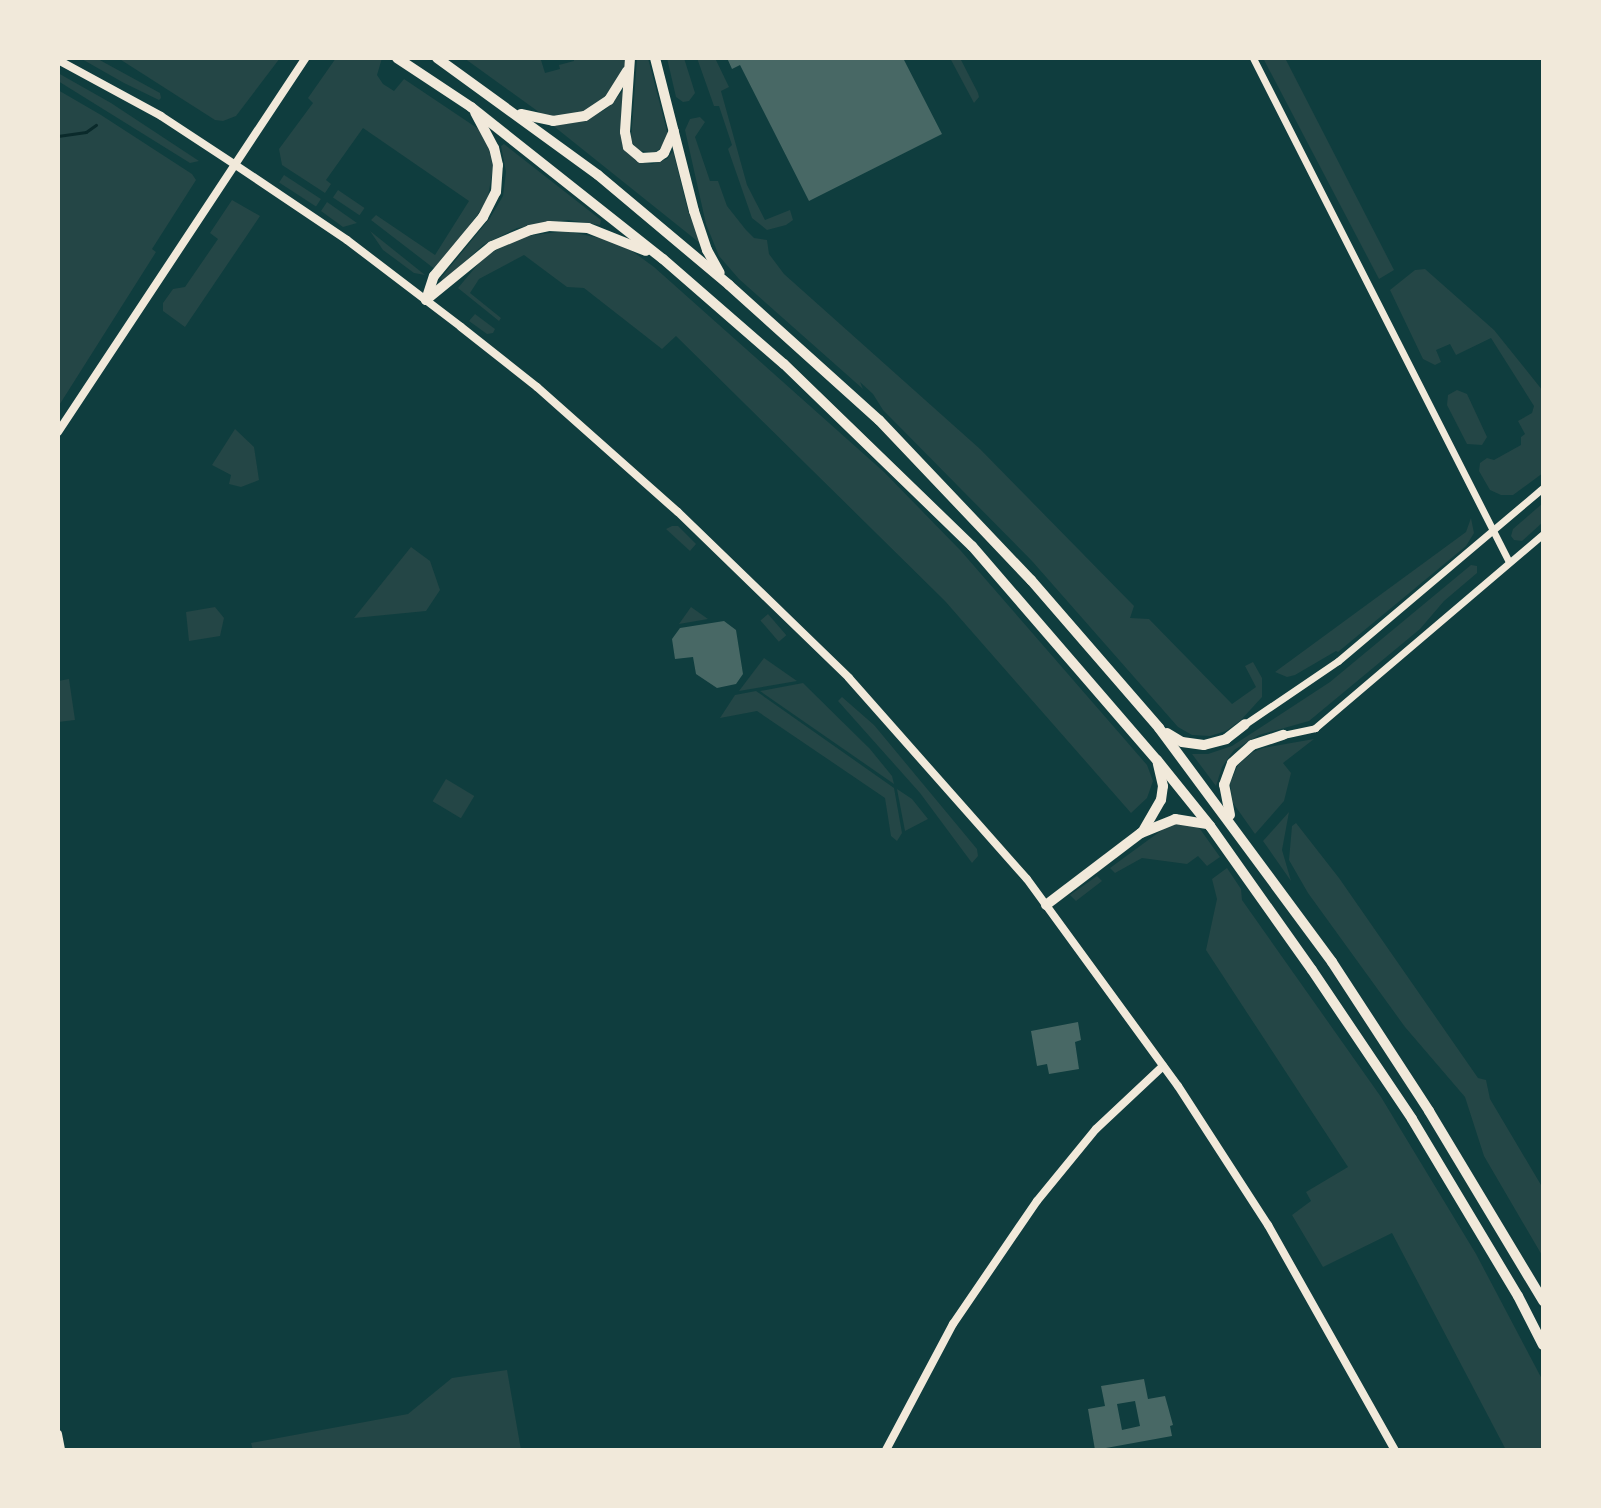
<!DOCTYPE html>
<style>
body{margin:0}
#map{position:relative;width:1601px;height:1508px;overflow:hidden;background:#0f3d3e;font-family:Rubik,sans-serif}
div>[style]{position:absolute}
[style*='--x']{left:calc(var(--x)*1px);top:calc(var(--y)*1px);width:calc(var(--w)*1px);rotate:calc(var(--a)*1deg)}
.green>*{inset:0;background:#244646;transform-origin:0 0}
.stream>*{height:2.5px;margin:-1.25px;padding:0 1.25px;transform-origin:1.25px;border-radius:1.25px;background:#0a2a2b}
.building>*{inset:0;background:#486865}
.tertiary>*{height:7px;margin:-3.5px;padding:0 3.5px;transform-origin:3.5px;border-radius:3.5px;background:#f1e9da}
.secondary>*{height:8px;margin:-4px;padding:0 4px;transform-origin:4px;border-radius:4px;background:#f1e9da}
.trunk>*{height:10px;margin:-5px;padding:0 5px;transform-origin:5px;border-radius:5px;background:#f1e9da}
span{translate:-50% -50%;white-space:nowrap;text-align:center;line-height:1.15;-webkit-text-stroke:5px #f1e9da;paint-order:stroke}
.frame{position:absolute;inset:0;border:60px solid #f1e9da;pointer-events:none}
</style>
<div id="map">
<div class="green">
<i style="clip-path:polygon(80px 58px,96px 58px,160px 93px,161px 98px,159px 100px,124px 83px)"></i>
<i style="clip-path:polygon(118px 58px,280px 58px,236px 116px,223px 121px,215px 120px)"></i>
<i style="clip-path:polygon(336px 58px,382px 58px,377px 75px,383px 84px,394px 91px,404px 79px,480px 130px,488px 144px,493px 168px,487px 202px,436px 270px,371px 220px,376px 215px,435px 255px,469px 201px,363px 128px,326px 180px,331px 184px,325px 193px,282px 165px,279px 149px,313px 103px,308px 98px)"></i>
<i style="clip-path:polygon(464px 58px,541px 60px,545px 73px,560px 69px,559px 65px,574px 61px,574px 58px,626px 58px,624px 70px,605px 97px,582px 114px,556px 118px,543px 115px)"></i>
<i style="clip-path:polygon(637px 58px,648px 58px,668px 135px,667px 142px,655px 153px,637px 150px,631px 140px)"></i>
<i style="clip-path:polygon(667px 58px,684px 58px,695px 93px,689px 101px,683px 102px,676px 97px)"></i>
<i style="clip-path:polygon(697px 58px,715px 58px,729px 87px,721px 91px,747px 185px,765px 220px,790px 210px,793px 220px,786px 225px,767px 230px,752px 218px,728px 149px,732px 145px,719px 106px,714px 106px)"></i>
<i style="clip-path:polygon(950px 58px,960px 58px,978px 93px,979px 97px,974px 103px)"></i>
<i style="clip-path:polygon(1263px 58px,1285px 58px,1394px 270px,1379px 279px)"></i>
<i style="clip-path:polygon(58px 73px,111px 103px,199px 161px,190px 163px,58px 81px)"></i>
<i style="clip-path:polygon(58px 90px,101px 115px,192px 174px,196px 180px,152px 249px,156px 252px,58px 407px)"></i>
<i style="clip-path:polygon(623px 91px,622px 145px,635px 160px,652px 164px,667px 159px,673px 151px,688px 211px,701px 244px,551px 124px,568px 124px,588px 119px,606px 109px)"></i>
<i style="clip-path:polygon(700px 117px,705px 122px,695px 137px,710px 181px,718px 181px,727px 206px,746px 230px,754px 238px,767px 240px,769px 254px,784px 274px,980px 449px,1134px 606px,1130px 618px,1149px 619px,1232px 704px,1256px 687px,1245px 666px,1253px 662px,1262px 678px,1262px 697px,1241px 720px,1226px 731px,1210px 736px,1192px 735px,1178px 727px,1032px 561px,883px 410px,873px 394px,860px 382px,863px 389px,739px 279px,719px 256px,706px 224px,685px 130px,690px 119px)"></i>
<i style="clip-path:polygon(504px 144px,601px 220px,600px 225px,568px 220px,517px 228px,483px 245px,443px 282px,441px 278px,490px 218px,503px 196px,506px 172px,501px 146px)"></i>
<i style="left:284px;top:175px;width:44px;height:9px;rotate:33deg"></i>
<i style="left:338px;top:190px;width:32px;height:9px;rotate:34deg"></i>
<i style="clip-path:polygon(232px 200px,260px 216px,185px 327px,163px 311px,163px 303px,173px 289px,185px 287px,218px 239px,210px 233px)"></i>
<i style="clip-path:polygon(327px 202px,357px 223px,343px 227px,321px 211px)"></i>
<i style="clip-path:polygon(370px 231px,425px 275px,414px 273px,383px 250px)"></i>
<i style="clip-path:polygon(566px 231px,609px 240px,632px 251px,654px 267px,884px 472px,961px 551px,1147px 765px,1153px 781px,1147px 798px,1131px 813px,945px 601px,676px 336px,662px 349px,584px 288px,567px 287px,524px 255px,479px 279px,470px 293px,501px 318px,499px 321px,458px 288px,484px 257px,505px 245px,526px 236px)"></i>
<i style="clip-path:polygon(1425px 269px,1494px 330px,1543px 391px,1543px 473px,1513px 495px,1501px 495px,1490px 490px,1479px 471px,1480px 463px,1487px 458px,1494px 460px,1521px 445px,1521px 437px,1525px 434px,1518px 421px,1532px 413px,1534px 406px,1491px 338px,1456px 355px,1450px 344px,1436px 350px,1441px 362px,1435px 365px,1423px 359px,1390px 290px,1415px 270px)"></i>
<i style="clip-path:polygon(475px 314px,495px 329px,493px 333px,487px 334px,469px 321px)"></i>
<i style="clip-path:polygon(1457px 390px,1467px 394px,1487px 437px,1482px 445px,1467px 444px,1447px 405px,1448px 395px)"></i>
<i style="clip-path:polygon(235px 429px,254px 447px,259px 480px,241px 487px,229px 484px,231px 475px,212px 465px)"></i>
<i style="clip-path:polygon(1543px 503px,1543px 522px,1522px 541px,1514px 540px,1511px 536px,1513px 529px)"></i>
<i style="clip-path:polygon(1471px 518px,1474px 533px,1466px 546px,1338px 652px,1336px 651px,1295px 675px,1287px 677px,1275px 672px,1466px 532px)"></i>
<i style="clip-path:polygon(672px 526px,678px 526px,696px 544px,690px 551px,666px 529px)"></i>
<i style="clip-path:polygon(411px 547px,430px 561px,440px 590px,426px 611px,354px 618px)"></i>
<i style="clip-path:polygon(1471px 565px,1477px 566px,1477px 573px,1444px 601px,1420px 629px,1309px 721px,1259px 735px,1234px 750px,1222px 767px,1216px 786px,1192px 754px,1208px 754px,1232px 746px,1330px 682px)"></i>
<i style="clip-path:polygon(215px 607px,224px 618px,220px 636px,189px 641px,186px 612px)"></i>
<i style="clip-path:polygon(691px 607px,708px 619px,679px 624px)"></i>
<i style="left:768px;top:614px;width:28px;height:10px;rotate:49deg"></i>
<i style="clip-path:polygon(764px 658px,797px 681px,739px 691px)"></i>
<i style="clip-path:polygon(69px 679px,75px 720px,58px 722px,58px 681px)"></i>
<i style="clip-path:polygon(803px 683px,870px 749px,892px 776px,894px 784px,760px 691px)"></i>
<i style="clip-path:polygon(756px 691px,894px 788px,902px 833px,897px 841px,891px 836px,885px 798px,757px 711px,720px 718px,735px 695px)"></i>
<i style="clip-path:polygon(842px 697px,874px 725px,977px 849px,978px 856px,972px 863px,920px 793px,838px 701px)"></i>
<i style="clip-path:polygon(1314px 739px,1283px 763px,1291px 773px,1284px 801px,1255px 834px,1233px 803px,1230px 783px,1238px 765px,1253px 752px,1263px 748px)"></i>
<i style="left:446px;top:779px;width:33px;height:26px;rotate:31deg"></i>
<i style="clip-path:polygon(897px 789px,912px 799px,928px 819px,905px 831px)"></i>
<i style="clip-path:polygon(1289px 812px,1282px 850px,1291px 881px,1263px 841px)"></i>
<i style="clip-path:polygon(1296px 823px,1339px 878px,1478px 1078px,1486px 1080px,1490px 1099px,1541px 1185px,1543px 1257px,1484px 1156px,1465px 1097px,1405px 1027px,1308px 893px,1289px 860px,1292px 826px)"></i>
<i style="clip-path:polygon(1176px 824px,1192px 825px,1200px 829px,1220px 857px,1207px 866px,1198px 856px,1187px 864px,1142px 858px,1115px 873px,1110px 868px,1166px 827px)"></i>
<i style="clip-path:polygon(1227px 868px,1241px 889px,1242px 900px,1381px 1097px,1476px 1254px,1543px 1381px,1543px 1450px,1506px 1450px,1392px 1233px,1323px 1267px,1292px 1215px,1311px 1201px,1306px 1192px,1348px 1167px,1206px 950px,1217px 899px,1212px 879px)"></i>
<i style="clip-path:polygon(1097px 876px,1102px 881px,1076px 901px,1070px 895px)"></i>
<i style="clip-path:polygon(507px 1370px,521px 1450px,253px 1450px,251px 1443px,408px 1414px,452px 1378px)"></i>
</div>
<div class="stream">
<i style="--x:58;--y:136;--w:28;--a:-8"></i>
<i style="--x:86;--y:132;--w:12;--a:-35"></i>
</div>
<div class="building">
<i style="clip-path:polygon(727px 58px,903px 58px,942px 134px,809px 201px,740px 65px,732px 69px)"></i>
<i style="clip-path:polygon(724px 621px,736px 630px,743px 674px,736px 684px,717px 688px,696px 674px,693px 657px,675px 659px,672px 639px,680px 628px)"></i>
<i style="clip-path:polygon(1078px 1022px,1081px 1040px,1075px 1042px,1079px 1069px,1049px 1074px,1047px 1064px,1037px 1066px,1031px 1031px)"></i>
<i style="clip-path:polygon(evenodd,1144px 1379px,1148px 1399px,1165px 1396px,1173px 1425px,1170px 1426px,1172px 1436px,1095px 1450px,1088px 1409px,1105px 1406px,1101px 1386px,1144px 1379px,1135px 1401px,1140px 1426px,1122px 1430px,1117px 1404px,1135px 1401px)"></i>
</div>
<div class="tertiary">
<i style="--x:1253;--y:58;--w:565;--a:63.07"></i>
<i style="--x:1245;--y:724;--w:112;--a:-34.1"></i>
<i style="--x:1338;--y:661;--w:268;--a:-40.2"></i>
<i style="--x:1283;--y:735;--w:33;--a:-12"></i>
<i style="--x:1315;--y:728;--w:299;--a:-40.4"></i>
</div>
<div class="secondary">
<i style="--x:58;--y:60;--w:117;--a:28.5"></i>
<i style="--x:161;--y:116;--w:87;--a:33.3"></i>
<i style="--x:234;--y:164;--w:136;--a:33.9"></i>
<i style="--x:347;--y:240;--w:143;--a:37.3"></i>
<i style="--x:461;--y:327;--w:97;--a:38.3"></i>
<i style="--x:537;--y:387;--w:188;--a:41.6"></i>
<i style="--x:678;--y:512;--w:238;--a:44.1"></i>
<i style="--x:849;--y:678;--w:268;--a:48.5"></i>
<i style="--x:1027;--y:879;--w:256;--a:53.9"></i>
<i style="--x:1178;--y:1086;--w:166;--a:57.1"></i>
<i style="--x:1268;--y:1225;--w:258;--a:60.6"></i>
<i style="--x:58;--y:432;--w:449;--a:-56.5"></i>
<i style="--x:58;--y:1434;--w:16;--a:79"></i>
<i style="--x:886;--y:1450;--w:143;--a:-62"></i>
<i style="--x:953;--y:1324;--w:149;--a:-55.7"></i>
<i style="--x:1037;--y:1201;--w:93;--a:-50.7"></i>
<i style="--x:1096;--y:1129;--w:92;--a:-43.2"></i>
</div>
<div class="trunk">
<i style="--x:397;--y:58;--w:89;--a:33.5"></i>
<i style="--x:471;--y:107;--w:245;--a:38.4"></i>
<i style="--x:663;--y:259;--w:160;--a:41"></i>
<i style="--x:784;--y:364;--w:262;--a:44.1"></i>
<i style="--x:972;--y:546;--w:283;--a:49.2"></i>
<i style="--x:1157;--y:760;--w:85;--a:51.2"></i>
<i style="--x:1210;--y:826;--w:176;--a:54.7"></i>
<i style="--x:1312;--y:970;--w:179;--a:56.1"></i>
<i style="--x:1412;--y:1119;--w:206;--a:59.1"></i>
<i style="--x:1518;--y:1296;--w:55;--a:63"></i>
<i style="--x:437;--y:58;--w:199;--a:36"></i>
<i style="--x:598;--y:175;--w:171;--a:40"></i>
<i style="--x:729;--y:285;--w:202;--a:42"></i>
<i style="--x:879;--y:420;--w:221;--a:46.5"></i>
<i style="--x:1031;--y:580;--w:196;--a:49.1"></i>
<i style="--x:1159;--y:728;--w:291;--a:53.5"></i>
<i style="--x:1332;--y:962;--w:178;--a:56.9"></i>
<i style="--x:1429;--y:1111;--w:222;--a:59"></i>
<i style="--x:630;--y:58;--w:74;--a:93.9"></i>
<i style="--x:625;--y:132;--w:15;--a:79"></i>
<i style="--x:628;--y:147;--w:17;--a:40"></i>
<i style="--x:641;--y:158;--w:17;--a:-3"></i>
<i style="--x:658;--y:157;--w:7;--a:-34"></i>
<i style="--x:664;--y:153;--w:24;--a:-66"></i>
<i style="--x:655;--y:58;--w:158;--a:75.7"></i>
<i style="--x:694;--y:211;--w:41;--a:71.6"></i>
<i style="--x:707;--y:250;--w:26;--a:61"></i>
<i style="--x:521;--y:114;--w:33;--a:12"></i>
<i style="--x:553;--y:121;--w:32;--a:-9"></i>
<i style="--x:585;--y:116;--w:29;--a:-34"></i>
<i style="--x:609;--y:100;--w:34;--a:-58"></i>
<i style="--x:426;--y:300;--w:85;--a:-39.3"></i>
<i style="--x:492;--y:246;--w:41;--a:-22.8"></i>
<i style="--x:530;--y:230;--w:19;--a:-12"></i>
<i style="--x:549;--y:226;--w:39;--a:3"></i>
<i style="--x:588;--y:228;--w:62;--a:21.6"></i>
<i style="--x:426;--y:300;--w:25;--a:-72"></i>
<i style="--x:434;--y:276;--w:77;--a:-50.3"></i>
<i style="--x:483;--y:217;--w:28;--a:-63"></i>
<i style="--x:496;--y:192;--w:27;--a:-86"></i>
<i style="--x:498;--y:165;--w:17;--a:-103"></i>
<i style="--x:494;--y:148;--w:40;--a:-118"></i>
<i style="--x:1167;--y:733;--w:17;--a:31"></i>
<i style="--x:1182;--y:742;--w:22;--a:8"></i>
<i style="--x:1204;--y:745;--w:23;--a:-15"></i>
<i style="--x:1226;--y:739;--w:24;--a:-38"></i>
<i style="--x:1230;--y:815;--w:31;--a:-101"></i>
<i style="--x:1224;--y:785;--w:23;--a:-70"></i>
<i style="--x:1232;--y:763;--w:27;--a:-42"></i>
<i style="--x:1252;--y:745;--w:33;--a:-18"></i>
<i style="--x:1143;--y:831;--w:36;--a:-60"></i>
<i style="--x:1161;--y:800;--w:14;--a:-82"></i>
<i style="--x:1163;--y:786;--w:23;--a:-103"></i>
<i style="--x:1046;--y:905;--w:119;--a:-37.2"></i>
<i style="--x:1141;--y:833;--w:37;--a:-22"></i>
<i style="--x:1175;--y:819;--w:31;--a:9"></i>
</div>
<div class="frame"></div>
</div>
